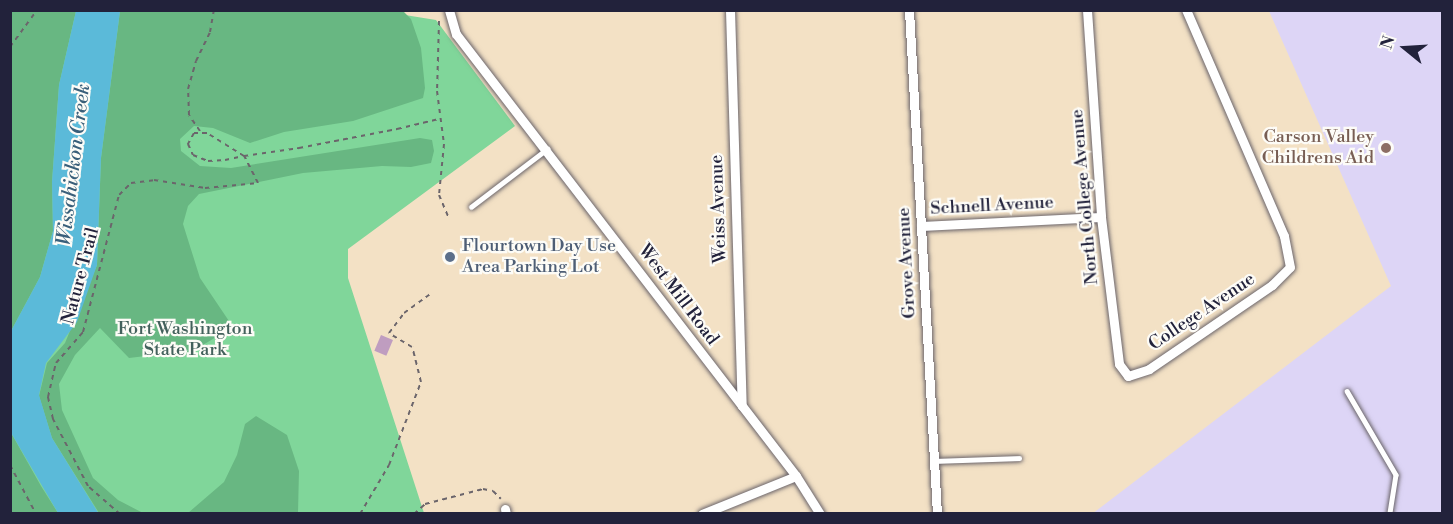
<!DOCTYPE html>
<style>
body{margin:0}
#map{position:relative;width:1453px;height:524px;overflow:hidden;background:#f3e1c5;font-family:"Libre Bodoni",serif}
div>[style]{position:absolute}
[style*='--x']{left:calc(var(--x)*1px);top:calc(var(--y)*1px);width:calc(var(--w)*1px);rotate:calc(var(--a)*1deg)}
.built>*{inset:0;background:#ddd5f6}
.green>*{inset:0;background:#80d69a}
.forest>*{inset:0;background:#68b782}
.water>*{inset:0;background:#5bbad9}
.building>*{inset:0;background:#bf9dc0;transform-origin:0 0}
.path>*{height:2px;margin-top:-1px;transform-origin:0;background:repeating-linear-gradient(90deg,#6b656b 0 4.5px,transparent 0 9px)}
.roads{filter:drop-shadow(0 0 2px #6b656b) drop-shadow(0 0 2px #6b656b)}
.lane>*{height:4.5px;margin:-2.25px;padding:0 2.25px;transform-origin:2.25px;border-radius:2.25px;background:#fff}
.street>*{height:9px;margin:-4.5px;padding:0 4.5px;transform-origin:4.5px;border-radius:4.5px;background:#fff}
.dots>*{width:16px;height:16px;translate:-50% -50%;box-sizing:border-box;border:3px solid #fdfcf7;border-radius:50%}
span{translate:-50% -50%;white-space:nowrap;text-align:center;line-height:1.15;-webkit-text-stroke:4.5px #fdfcf7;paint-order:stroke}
.education-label{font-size:18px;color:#785e54}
.right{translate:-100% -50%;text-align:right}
.street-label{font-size:18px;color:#22223b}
.service-label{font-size:18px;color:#4e5e75}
.left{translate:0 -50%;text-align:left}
.park-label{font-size:18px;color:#43615c}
.water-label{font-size:20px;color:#395f7a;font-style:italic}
.frame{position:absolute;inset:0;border:12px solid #22223b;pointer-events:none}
.north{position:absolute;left:1375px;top:18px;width:60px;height:60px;-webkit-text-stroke:4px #fdfcf7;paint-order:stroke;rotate:288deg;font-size:16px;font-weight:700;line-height:24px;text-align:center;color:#22223b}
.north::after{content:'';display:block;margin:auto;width:21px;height:27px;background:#22223b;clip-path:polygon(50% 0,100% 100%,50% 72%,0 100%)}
</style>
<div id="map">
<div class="built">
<i style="clip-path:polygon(1269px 11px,1442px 11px,1442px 513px,1092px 514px,1391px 286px)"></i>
</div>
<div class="green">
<i style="clip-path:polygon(374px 10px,436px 20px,515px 126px,348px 249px,348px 278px,424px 513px,11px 513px,10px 11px)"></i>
</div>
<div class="forest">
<i style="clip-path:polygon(11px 11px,76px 11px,59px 85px,52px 182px,53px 231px,40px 277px,11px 331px)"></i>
<i style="clip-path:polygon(120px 11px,404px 12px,411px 19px,421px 48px,425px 88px,423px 98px,353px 121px,284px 132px,250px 143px,213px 128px,194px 126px,180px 139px,181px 151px,200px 166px,231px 168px,420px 138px,432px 140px,434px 151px,431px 163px,411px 167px,382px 166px,303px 173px,199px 194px,188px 206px,183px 224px,200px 278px,233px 327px,181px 358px,162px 354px,129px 358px,100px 328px,75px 355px,59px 384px,62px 410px,93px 478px,118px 500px,143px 513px,99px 513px,52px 438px,39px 396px,47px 363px,65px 343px,97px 265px,101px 158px)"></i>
<i style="clip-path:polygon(256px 416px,287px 435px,299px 471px,298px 513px,188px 513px,224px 482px,237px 455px,245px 424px)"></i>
<i style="clip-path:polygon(10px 431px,41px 486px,58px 513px,11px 513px)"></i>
</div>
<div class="water">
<i style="clip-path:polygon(76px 11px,120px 11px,101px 158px,97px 265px,77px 322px,46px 363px,39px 395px,52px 438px,99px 514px,58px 513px,10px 431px,11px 331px,40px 277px,53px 231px,52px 182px,59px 85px)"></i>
</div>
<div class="building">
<i style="left:381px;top:335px;width:13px;height:17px;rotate:23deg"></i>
</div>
<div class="path">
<i style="--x:439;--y:21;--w:70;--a:91.6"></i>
<i style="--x:437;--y:91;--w:53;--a:82.5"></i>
<i style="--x:444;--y:144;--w:51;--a:95.6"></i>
<i style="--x:439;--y:195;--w:23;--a:67"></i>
<i style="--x:10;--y:47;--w:46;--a:-53.9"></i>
<i style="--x:200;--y:131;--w:19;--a:-125"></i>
<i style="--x:189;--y:115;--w:26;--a:-92"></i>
<i style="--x:188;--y:89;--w:29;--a:-74"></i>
<i style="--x:196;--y:61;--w:32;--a:-64"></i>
<i style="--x:210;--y:32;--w:22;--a:-80"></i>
<i style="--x:10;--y:465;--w:55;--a:62"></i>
<i style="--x:120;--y:514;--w:43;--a:-138.8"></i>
<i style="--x:88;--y:486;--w:76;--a:-117.6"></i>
<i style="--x:53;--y:419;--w:23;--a:-103"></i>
<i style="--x:48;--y:397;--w:35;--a:-77"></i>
<i style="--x:56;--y:363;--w:41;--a:-48.9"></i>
<i style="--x:83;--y:332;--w:142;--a:-75.3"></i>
<i style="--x:119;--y:195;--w:17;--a:-45"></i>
<i style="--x:131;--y:183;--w:23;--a:-7"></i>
<i style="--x:154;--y:180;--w:52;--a:8.9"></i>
<i style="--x:205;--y:188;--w:53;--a:-5.4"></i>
<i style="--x:258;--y:183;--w:30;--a:-117"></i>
<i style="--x:244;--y:156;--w:44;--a:-148.1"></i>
<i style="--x:207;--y:133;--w:13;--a:180"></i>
<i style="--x:194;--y:133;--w:13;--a:119"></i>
<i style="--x:188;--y:144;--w:12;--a:66"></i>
<i style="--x:193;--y:155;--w:16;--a:22"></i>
<i style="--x:208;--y:161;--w:17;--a:-3"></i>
<i style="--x:225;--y:160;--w:19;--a:-12"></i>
<i style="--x:244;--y:156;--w:56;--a:-8.3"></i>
<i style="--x:299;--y:148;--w:100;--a:-11"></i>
<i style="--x:397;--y:129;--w:43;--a:-13.4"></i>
<i style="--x:360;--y:514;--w:57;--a:-59.4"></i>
<i style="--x:389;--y:465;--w:89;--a:-68.9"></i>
<i style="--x:421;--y:382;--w:36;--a:-104"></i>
<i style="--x:412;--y:347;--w:27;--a:-149"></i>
<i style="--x:389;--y:333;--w:25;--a:-53"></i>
<i style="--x:404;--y:313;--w:32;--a:-36"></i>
<i style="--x:414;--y:514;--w:15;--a:-42"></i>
<i style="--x:425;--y:504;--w:60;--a:-14.5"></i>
<i style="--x:483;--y:489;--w:10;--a:11"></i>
<i style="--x:493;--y:491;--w:11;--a:45"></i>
</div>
<div class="roads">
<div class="lane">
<i style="--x:471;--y:207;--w:96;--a:-37.3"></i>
<i style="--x:1347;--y:391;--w:97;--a:59.7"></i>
<i style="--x:1396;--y:475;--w:39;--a:99"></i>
<i style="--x:935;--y:461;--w:84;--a:-2"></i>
</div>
<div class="street">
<i style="--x:449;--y:10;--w:25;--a:74"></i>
<i style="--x:456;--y:34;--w:558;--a:52.43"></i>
<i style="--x:796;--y:476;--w:45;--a:57.7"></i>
<i style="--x:730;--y:10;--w:396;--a:88.3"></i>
<i style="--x:909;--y:10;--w:505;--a:86.82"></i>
<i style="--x:1087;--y:10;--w:207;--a:86.1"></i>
<i style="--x:1101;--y:217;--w:148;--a:83"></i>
<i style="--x:1119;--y:364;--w:15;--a:53"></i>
<i style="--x:1128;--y:376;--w:22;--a:-18"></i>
<i style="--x:1149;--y:369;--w:149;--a:-34.3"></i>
<i style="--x:1272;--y:285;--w:25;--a:-45"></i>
<i style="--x:1290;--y:267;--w:32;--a:-101"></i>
<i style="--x:1284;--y:236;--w:246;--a:-113.4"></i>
<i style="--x:921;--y:226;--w:180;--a:-2.9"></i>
<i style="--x:505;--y:509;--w:5;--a:79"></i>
<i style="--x:702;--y:514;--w:101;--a:-22"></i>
</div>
</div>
<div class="dots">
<i style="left:1386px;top:148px;background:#8d6e63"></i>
<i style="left:450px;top:257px;background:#5c6f8a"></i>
</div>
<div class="education-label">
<span class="right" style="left:1374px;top:148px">Carson Valley<br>Childrens Aid</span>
</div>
<div class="street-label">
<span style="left:1085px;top:197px;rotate:-95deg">North College Avenue</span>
<span style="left:992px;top:206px;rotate:-3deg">Schnell Avenue</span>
<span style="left:719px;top:209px;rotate:-92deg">Weiss Avenue</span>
<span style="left:907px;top:263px;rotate:-93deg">Grove Avenue</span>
<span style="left:81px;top:276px;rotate:-75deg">Nature Trail</span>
<span style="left:678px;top:295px;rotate:53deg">West Mill Road</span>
<span style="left:1202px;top:312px;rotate:-34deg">College Avenue</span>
</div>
<div class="service-label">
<span class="left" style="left:462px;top:257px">Flourtown Day Use<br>Area Parking Lot</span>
</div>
<div class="park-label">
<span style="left:185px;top:340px">Fort Washington<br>State Park</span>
</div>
<div class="water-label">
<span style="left:74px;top:165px;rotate:-83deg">Wissahickon Creek</span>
</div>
<div class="frame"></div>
<div class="north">N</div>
</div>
